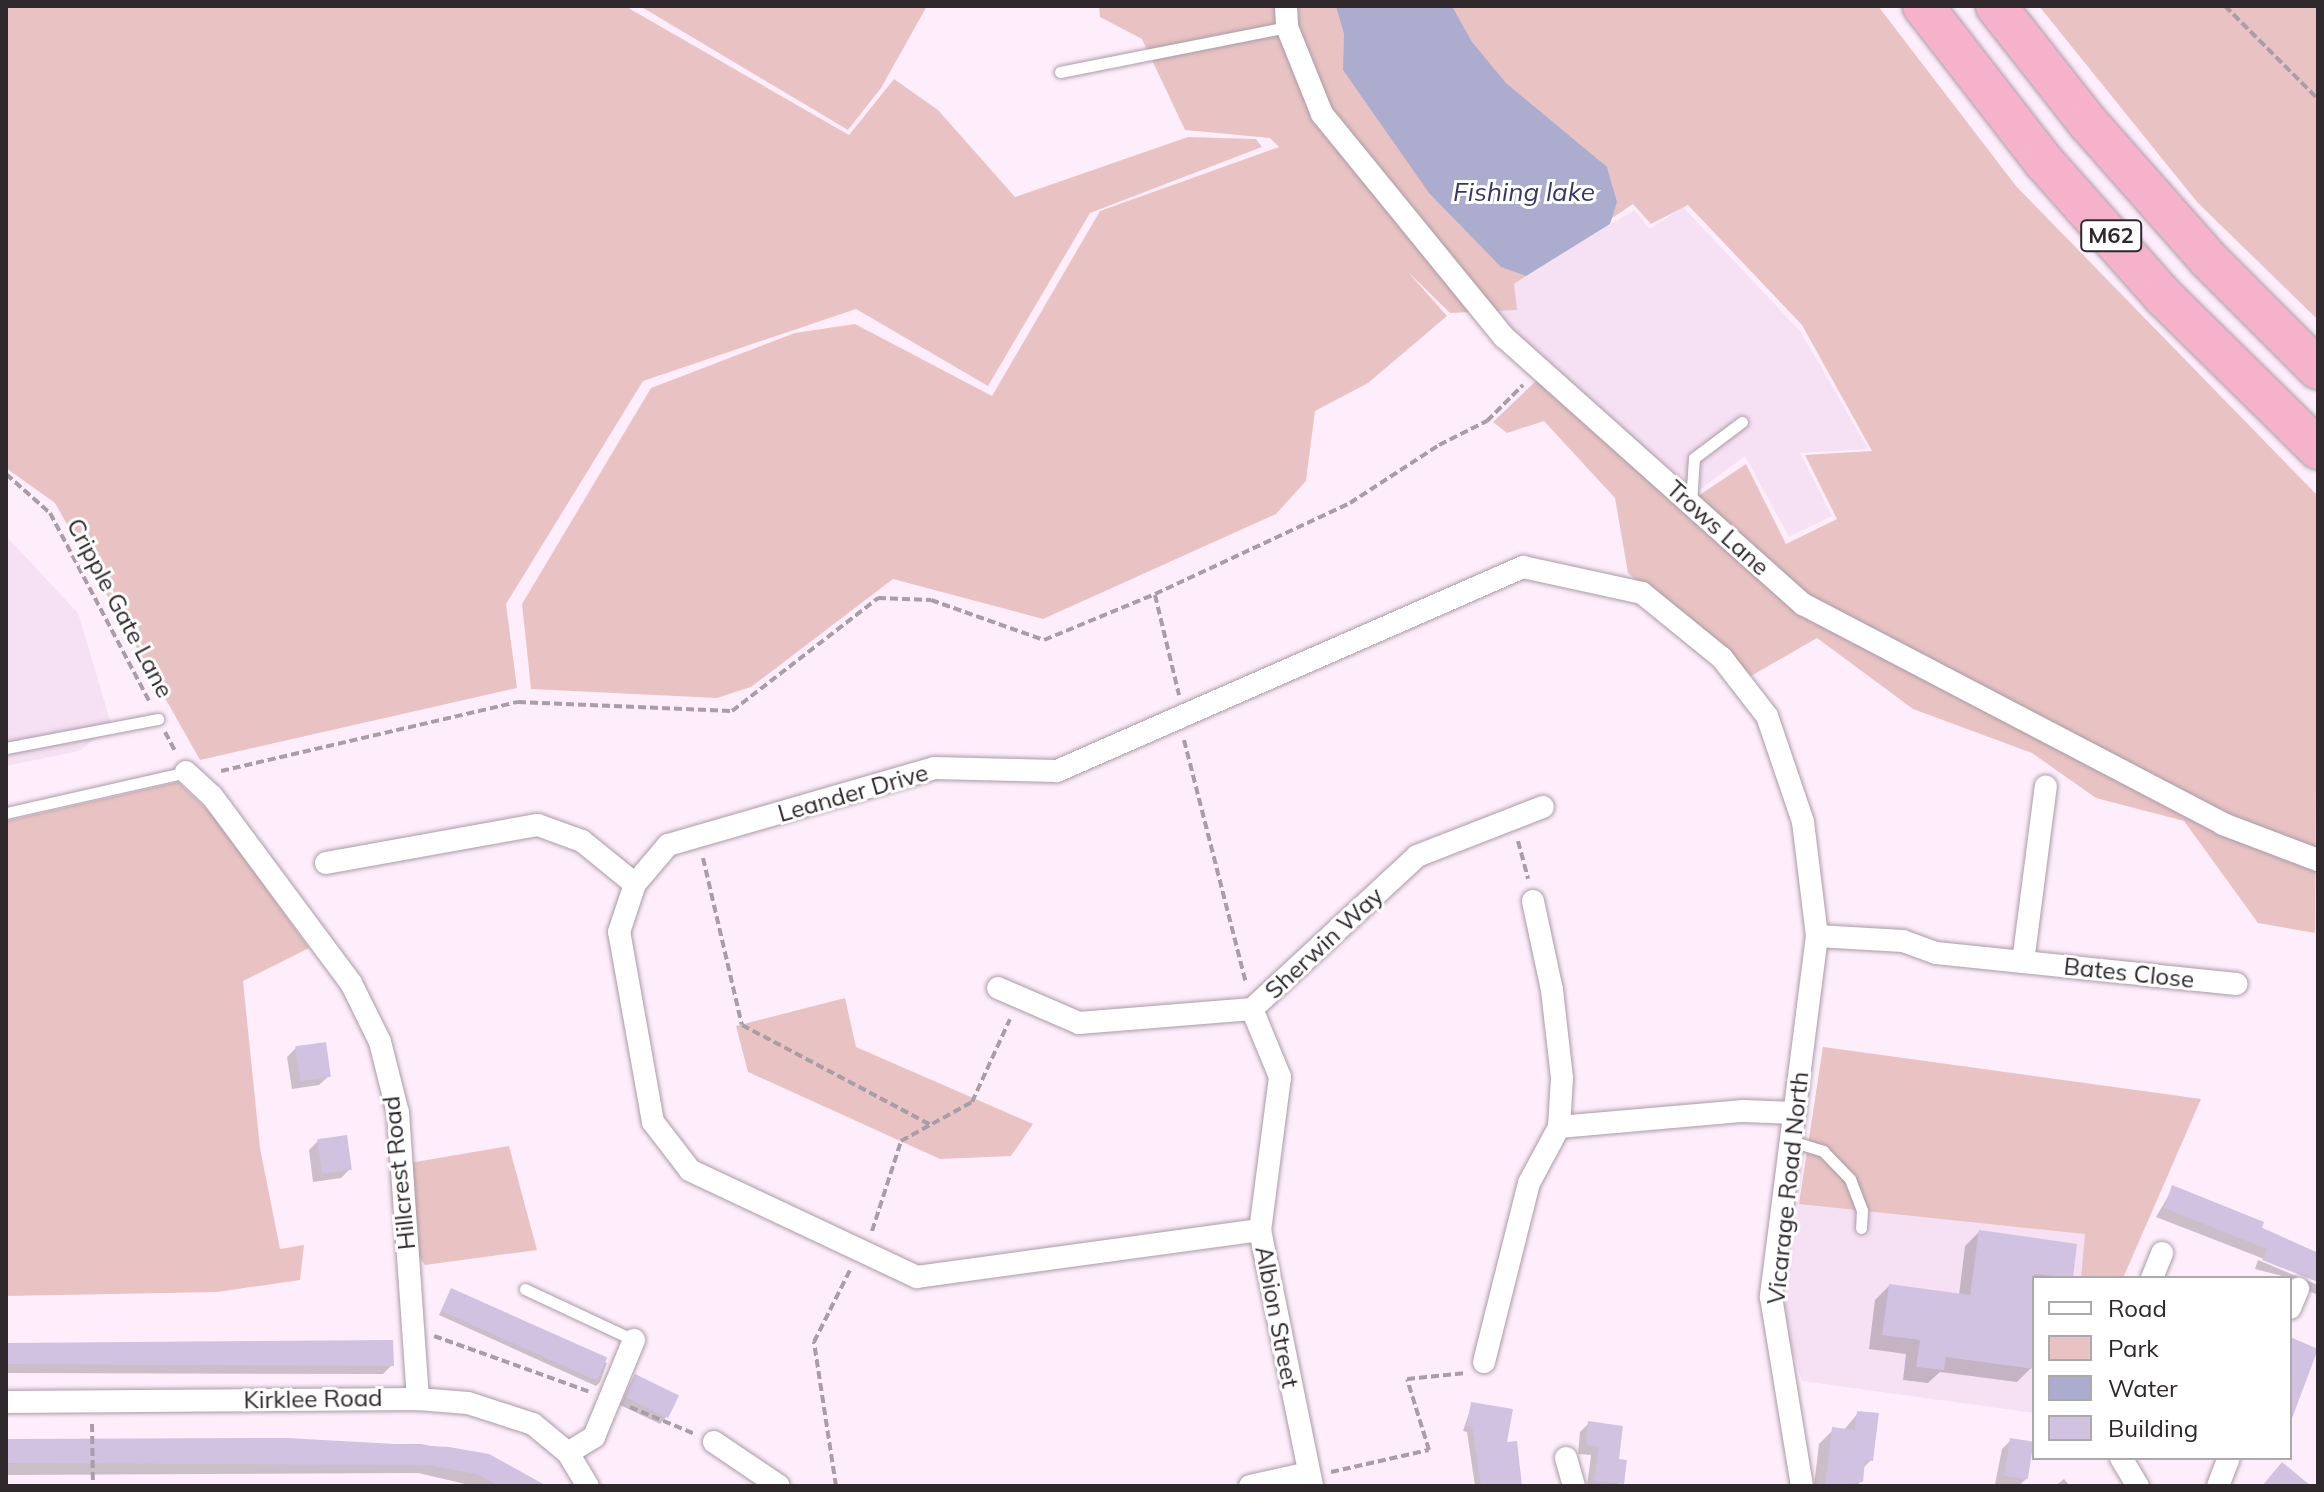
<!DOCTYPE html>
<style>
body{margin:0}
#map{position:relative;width:2324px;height:1492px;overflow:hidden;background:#feeefb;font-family:Mulish,sans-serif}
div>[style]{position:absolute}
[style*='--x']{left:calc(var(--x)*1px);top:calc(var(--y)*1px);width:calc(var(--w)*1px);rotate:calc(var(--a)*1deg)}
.built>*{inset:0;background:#f6e0f3}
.green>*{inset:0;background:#e9c3c3}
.water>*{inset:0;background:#acadce}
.shadow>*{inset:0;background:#0003}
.building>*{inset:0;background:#d1c2e1;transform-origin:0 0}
.path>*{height:4px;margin-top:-2px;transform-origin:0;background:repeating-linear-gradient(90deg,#a99da7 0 8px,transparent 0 12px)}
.roads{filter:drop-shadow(0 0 2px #aa9ba7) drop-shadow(0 0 2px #aa9ba7)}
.lane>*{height:11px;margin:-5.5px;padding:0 5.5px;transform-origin:5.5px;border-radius:5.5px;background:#fff}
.street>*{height:22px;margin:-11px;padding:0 11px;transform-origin:11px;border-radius:11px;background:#fff}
.highway>*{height:40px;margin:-20px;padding:0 20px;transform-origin:20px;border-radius:20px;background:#f6b2cb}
span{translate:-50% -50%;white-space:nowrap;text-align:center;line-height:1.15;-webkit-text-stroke:6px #fff;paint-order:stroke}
.shield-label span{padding:2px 6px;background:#fff;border:2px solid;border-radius:6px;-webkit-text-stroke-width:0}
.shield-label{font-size:22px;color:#2e282d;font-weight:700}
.street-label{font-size:24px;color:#2e282d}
.water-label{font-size:26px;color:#383663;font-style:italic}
.frame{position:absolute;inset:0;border:8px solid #2e282d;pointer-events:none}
.legend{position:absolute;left:2032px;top:1276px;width:260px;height:184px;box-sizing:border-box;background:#fff;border:2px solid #aba9ab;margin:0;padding:10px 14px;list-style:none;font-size:24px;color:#2e282d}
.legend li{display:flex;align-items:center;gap:16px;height:40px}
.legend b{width:40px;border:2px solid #aba9ab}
</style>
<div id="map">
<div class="built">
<i style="clip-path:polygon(1683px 207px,1801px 332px,1868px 449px,1800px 453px,1832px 516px,1789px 537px,1745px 456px,1698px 491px,1583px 400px,1484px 300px,1634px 210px,1650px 229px)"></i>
<i style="clip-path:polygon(6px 536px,78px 613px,112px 727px,79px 751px,6px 766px)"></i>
<i style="clip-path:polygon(1823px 1047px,2201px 1099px,2123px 1278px,2034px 1278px,2034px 1413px,1802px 1381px,1782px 1316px)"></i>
</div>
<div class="green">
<i style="clip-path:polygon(6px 6px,625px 6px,849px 135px,894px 79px,938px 110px,1015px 197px,1188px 137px,1256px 139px,1262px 147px,1090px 213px,988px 386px,856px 309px,643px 381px,506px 604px,517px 688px,200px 760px,55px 503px,6px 468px)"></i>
<i style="clip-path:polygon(640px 6px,927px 6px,881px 88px,848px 130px)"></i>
<i style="clip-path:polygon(1099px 6px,1878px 6px,2016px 186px,2318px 496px,2315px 933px,2258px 923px,2184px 821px,2096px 798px,2032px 753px,1913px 709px,1817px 638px,1751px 676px,1628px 573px,1615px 498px,1544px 421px,1507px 433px,1493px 422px,1541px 376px,1698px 496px,1746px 464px,1786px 544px,1837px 519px,1805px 455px,1872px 451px,1802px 325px,1688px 205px,1651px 224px,1633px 204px,1514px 284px,1517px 310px,1450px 313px,1408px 272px,1447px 316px,1368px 383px,1315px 411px,1306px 481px,1276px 514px,1043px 619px,893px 579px,751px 687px,717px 698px,531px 689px,522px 604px,651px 388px,795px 333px,855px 324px,992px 396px,1100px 211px,1279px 147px,1270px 138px,1185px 130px,1142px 39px,1100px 17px)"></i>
<i style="clip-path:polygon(2039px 6px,2318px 6px,2318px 320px,2197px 202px)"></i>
<i style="clip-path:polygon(178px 782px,213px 815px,309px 948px,243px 981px,260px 1148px,280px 1249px,304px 1245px,300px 1280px,217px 1292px,6px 1296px,6px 821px)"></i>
<i style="clip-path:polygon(845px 998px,856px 1047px,1033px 1124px,1011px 1156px,940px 1159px,748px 1072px,736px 1026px)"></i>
<i style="clip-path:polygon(1823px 1047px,2201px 1099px,2123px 1278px,2081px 1278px,2085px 1234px,1799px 1204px)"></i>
<i style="clip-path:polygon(509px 1146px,537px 1250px,425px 1265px,417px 1254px,409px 1163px)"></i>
</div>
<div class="water">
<i style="clip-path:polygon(1336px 6px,1452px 6px,1472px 42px,1506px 83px,1607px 167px,1617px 202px,1610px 224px,1526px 276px,1501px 267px,1429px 193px,1343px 70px,1344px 34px)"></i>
</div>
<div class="shadow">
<i style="clip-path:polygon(296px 1048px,329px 1076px,319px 1085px,292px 1089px,287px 1057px)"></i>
<i style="clip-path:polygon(318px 1141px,350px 1169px,341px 1178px,313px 1182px,309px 1150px)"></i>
<i style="clip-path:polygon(2173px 1188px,2318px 1253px,2318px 1280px,2156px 1217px)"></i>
<i style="clip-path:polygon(1979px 1232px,2075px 1245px,2071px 1278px,2034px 1278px,2031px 1368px,2017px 1382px,1940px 1372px,1928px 1383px,1903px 1380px,1906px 1354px,1869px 1349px,1875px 1300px,1889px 1286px,1959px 1295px,1965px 1246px)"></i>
<i style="clip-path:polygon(2258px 1260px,2318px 1285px,2318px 1295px,2290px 1283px,2290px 1278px,2255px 1269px)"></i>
<i style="clip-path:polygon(451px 1291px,607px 1363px,600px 1382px,596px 1386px,439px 1315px)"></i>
<i style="clip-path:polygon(6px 1343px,392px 1365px,383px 1374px,6px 1373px)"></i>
<i style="clip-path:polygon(635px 1377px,667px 1416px,660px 1424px,620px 1405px)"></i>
<i style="clip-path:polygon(1472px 1404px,1505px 1445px,1520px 1486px,1475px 1486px,1467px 1432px,1463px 1431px)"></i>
<i style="clip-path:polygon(1858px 1413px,1871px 1460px,1862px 1469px,1861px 1481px,1856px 1486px,1814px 1486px,1819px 1444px,1833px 1430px,1843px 1431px)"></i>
<i style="clip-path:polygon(1589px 1423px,1617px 1461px,1619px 1486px,1587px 1486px,1591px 1455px,1578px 1454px,1580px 1432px)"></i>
<i style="clip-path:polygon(2011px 1440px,2026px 1479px,2019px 1486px,1995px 1484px,2002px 1449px)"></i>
<i style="clip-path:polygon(6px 1444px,420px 1444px,488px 1456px,528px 1486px,474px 1486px,418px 1473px,6px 1475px)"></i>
<i style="clip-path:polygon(2064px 1479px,2070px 1486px,2055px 1486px)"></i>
</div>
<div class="building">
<i style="left:326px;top:1042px;width:35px;height:31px;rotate:82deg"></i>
<i style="left:347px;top:1135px;width:35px;height:30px;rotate:82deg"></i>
<i style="clip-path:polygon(2172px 1185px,2264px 1222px,2262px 1228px,2318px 1253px,2318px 1282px,2262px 1260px,2267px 1249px,2164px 1208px)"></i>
<i style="clip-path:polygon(1979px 1230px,2077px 1244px,2073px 1278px,2034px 1274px,2034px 1369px,1946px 1357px,1944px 1370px,1916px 1367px,1920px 1340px,1882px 1335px,1889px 1284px,1970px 1295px)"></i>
<i style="left:451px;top:1288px;width:171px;height:25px;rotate:24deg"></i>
<i style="clip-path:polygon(2290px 1337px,2318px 1349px,2291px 1421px,2290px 1421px)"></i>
<i style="clip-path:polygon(393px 1340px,394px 1366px,6px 1364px,6px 1343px)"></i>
<i style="left:635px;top:1374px;width:49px;height:25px;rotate:26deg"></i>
<i style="clip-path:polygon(1471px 1402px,1513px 1409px,1507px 1442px,1517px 1441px,1522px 1486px,1481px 1486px,1472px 1427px,1467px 1426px)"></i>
<i style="clip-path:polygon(1857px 1411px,1879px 1413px,1873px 1461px,1865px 1460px,1863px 1482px,1825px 1486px,1832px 1427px,1855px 1430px)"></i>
<i style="clip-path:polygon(1588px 1421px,1623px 1426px,1619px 1459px,1627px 1460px,1624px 1484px,1594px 1481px,1599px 1447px,1586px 1445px)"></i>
<i style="clip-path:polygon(287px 1438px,449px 1447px,489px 1454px,547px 1486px,499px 1486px,477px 1474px,428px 1465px,6px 1463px,6px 1439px)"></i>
<i style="left:2010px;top:1438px;width:24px;height:38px;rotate:9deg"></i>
<i style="clip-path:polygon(2282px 1462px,2311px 1486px,2262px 1486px)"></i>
</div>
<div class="path">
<i style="--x:2225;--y:6;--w:132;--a:45"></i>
<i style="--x:6;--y:474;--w:59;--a:41.6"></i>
<i style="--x:50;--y:513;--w:215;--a:62.2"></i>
<i style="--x:1155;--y:595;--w:103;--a:76.5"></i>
<i style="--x:165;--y:732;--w:24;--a:62"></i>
<i style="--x:1184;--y:740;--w:251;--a:75.7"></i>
<i style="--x:221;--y:771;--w:305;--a:-13.1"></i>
<i style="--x:518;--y:702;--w:214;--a:2.4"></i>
<i style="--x:732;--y:711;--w:185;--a:-37.7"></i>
<i style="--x:878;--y:598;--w:53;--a:2.2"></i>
<i style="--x:931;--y:600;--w:120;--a:19.5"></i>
<i style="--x:1044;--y:640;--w:120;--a:-22.5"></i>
<i style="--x:1155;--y:594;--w:215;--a:-25"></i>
<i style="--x:1350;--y:503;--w:106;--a:-33.1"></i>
<i style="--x:1439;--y:445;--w:54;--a:-26.6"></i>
<i style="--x:1487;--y:421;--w:51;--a:-45"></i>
<i style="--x:1518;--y:841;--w:39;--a:75"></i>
<i style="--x:703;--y:858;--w:171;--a:76.9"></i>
<i style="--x:742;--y:1025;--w:214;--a:27.9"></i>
<i style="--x:872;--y:1231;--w:95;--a:-72.1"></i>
<i style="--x:901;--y:1141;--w:81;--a:-28.8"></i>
<i style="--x:972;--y:1102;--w:91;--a:-65.4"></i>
<i style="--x:434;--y:1336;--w:164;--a:19.7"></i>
<i style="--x:630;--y:1407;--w:70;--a:22.6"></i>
<i style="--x:92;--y:1424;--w:62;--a:89.1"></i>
<i style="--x:1331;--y:1472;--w:100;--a:-12.7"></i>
<i style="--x:1429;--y:1450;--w:74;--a:-107.2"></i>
<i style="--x:1407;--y:1379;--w:59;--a:-5.8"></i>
<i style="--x:836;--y:1486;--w:146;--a:-98.7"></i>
<i style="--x:814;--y:1342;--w:80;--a:-63.4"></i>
</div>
<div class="roads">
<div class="lane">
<i style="--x:1060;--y:72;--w:231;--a:-11.2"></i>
<i style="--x:1691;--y:503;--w:45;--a:-86.2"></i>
<i style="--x:1694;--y:458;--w:60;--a:-36.9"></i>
<i style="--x:6;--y:748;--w:155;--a:-10.8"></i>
<i style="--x:6;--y:813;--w:185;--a:-12.8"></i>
<i style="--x:1791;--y:1141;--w:34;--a:17"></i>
<i style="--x:1823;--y:1151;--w:39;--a:46"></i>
<i style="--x:1850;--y:1179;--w:33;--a:69"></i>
<i style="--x:1862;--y:1210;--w:18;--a:93"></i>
<i style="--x:525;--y:1289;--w:120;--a:25.1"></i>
</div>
<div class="street">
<i style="--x:1286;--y:6;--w:21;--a:87"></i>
<i style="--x:1287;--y:27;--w:94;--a:68.1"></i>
<i style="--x:1322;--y:114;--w:288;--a:50.8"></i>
<i style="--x:1504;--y:337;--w:401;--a:41.8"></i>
<i style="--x:1803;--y:604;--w:474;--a:27.6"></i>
<i style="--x:2223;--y:824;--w:102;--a:20.8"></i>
<i style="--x:186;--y:772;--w:35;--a:43"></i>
<i style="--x:212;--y:796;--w:233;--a:53.4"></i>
<i style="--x:351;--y:983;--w:66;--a:63.8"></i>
<i style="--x:380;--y:1042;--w:73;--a:75.8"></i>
<i style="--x:398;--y:1113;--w:287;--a:86"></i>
<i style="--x:326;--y:863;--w:215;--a:-10.2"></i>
<i style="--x:538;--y:825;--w:47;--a:20"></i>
<i style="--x:582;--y:841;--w:68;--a:39.1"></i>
<i style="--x:1817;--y:936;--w:86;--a:3.3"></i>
<i style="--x:1903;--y:941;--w:35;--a:20"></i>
<i style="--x:1936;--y:953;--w:302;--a:5.9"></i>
<i style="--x:2023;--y:962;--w:177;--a:-82.6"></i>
<i style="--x:998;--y:988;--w:88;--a:23.4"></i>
<i style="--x:1079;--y:1023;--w:174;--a:-4.6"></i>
<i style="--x:1252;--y:1009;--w:225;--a:-42.8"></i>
<i style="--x:1417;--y:856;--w:135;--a:-21.3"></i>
<i style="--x:1252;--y:1009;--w:74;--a:67.6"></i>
<i style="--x:1280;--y:1077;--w:154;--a:97.4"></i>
<i style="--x:1260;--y:1230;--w:261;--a:78.5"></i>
<i style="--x:1559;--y:1127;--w:185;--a:-5"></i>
<i style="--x:1743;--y:1111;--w:52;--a:2.2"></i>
<i style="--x:1260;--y:1230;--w:346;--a:172.2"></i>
<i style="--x:917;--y:1277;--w:251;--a:-154.8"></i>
<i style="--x:690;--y:1170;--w:61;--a:-127.6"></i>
<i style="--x:653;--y:1122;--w:193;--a:-100.1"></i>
<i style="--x:619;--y:932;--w:51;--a:-71.6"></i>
<i style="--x:635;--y:884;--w:51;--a:-49.8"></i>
<i style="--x:668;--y:845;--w:277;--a:-16.1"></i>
<i style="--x:934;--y:768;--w:123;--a:1.4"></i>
<i style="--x:1057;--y:771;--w:509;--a:-23.64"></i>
<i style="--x:1523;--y:567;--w:122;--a:12.3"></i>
<i style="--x:1642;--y:593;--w:103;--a:39.1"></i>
<i style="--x:1722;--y:658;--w:73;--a:52.2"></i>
<i style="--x:1767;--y:716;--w:112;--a:71.2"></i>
<i style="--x:1803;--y:822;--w:115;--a:83"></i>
<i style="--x:1817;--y:936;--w:364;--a:97.3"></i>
<i style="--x:1771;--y:1297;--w:192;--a:80.7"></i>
<i style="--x:2152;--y:1278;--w:27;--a:-68"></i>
<i style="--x:2290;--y:1308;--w:21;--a:-67"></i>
<i style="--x:1484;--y:1362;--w:185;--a:-75.9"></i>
<i style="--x:1529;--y:1183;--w:64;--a:-61.8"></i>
<i style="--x:1559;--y:1127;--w:49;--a:-86.5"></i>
<i style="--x:1562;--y:1078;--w:89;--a:-96.5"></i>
<i style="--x:1552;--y:990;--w:91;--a:-102.1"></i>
<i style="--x:6;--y:1402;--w:412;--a:-0.4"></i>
<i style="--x:418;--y:1399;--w:50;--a:4.6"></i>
<i style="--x:468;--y:1403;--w:68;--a:17.9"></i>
<i style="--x:533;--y:1424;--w:45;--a:39.6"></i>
<i style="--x:568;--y:1453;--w:39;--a:59"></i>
<i style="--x:714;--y:1442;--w:78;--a:34.1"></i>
<i style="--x:568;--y:1453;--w:31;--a:-32"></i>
<i style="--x:594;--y:1437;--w:105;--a:-67.6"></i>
<i style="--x:1566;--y:1458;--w:29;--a:74"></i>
<i style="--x:2121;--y:1458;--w:33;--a:59"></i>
<i style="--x:1250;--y:1486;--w:60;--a:-12.4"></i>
<i style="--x:2218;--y:1486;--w:30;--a:-69"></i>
</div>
<div class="highway">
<i style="--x:1923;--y:6;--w:197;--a:52.2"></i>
<i style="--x:2044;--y:162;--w:179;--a:48.4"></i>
<i style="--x:2163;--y:296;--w:218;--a:44.6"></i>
<i style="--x:1996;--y:6;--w:150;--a:51.8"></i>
<i style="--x:2089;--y:124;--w:181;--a:48.6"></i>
<i style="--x:2209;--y:260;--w:154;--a:45"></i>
</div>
</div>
<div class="shield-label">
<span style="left:2111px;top:236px">M62</span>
</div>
<div class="street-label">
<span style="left:1718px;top:528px;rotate:42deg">Trows Lane</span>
<span style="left:120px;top:608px;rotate:62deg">Cripple Gate Lane</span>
<span style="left:853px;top:793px;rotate:-16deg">Leander Drive</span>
<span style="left:1324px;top:943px;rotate:-43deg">Sherwin Way</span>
<span style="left:2129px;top:973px;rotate:6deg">Bates Close</span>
<span style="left:399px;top:1173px;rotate:-96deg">Hillcrest Road</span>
<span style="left:1788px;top:1188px;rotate:-84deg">Vicarage Road North</span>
<span style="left:1277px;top:1317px;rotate:79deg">Albion Street</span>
<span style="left:313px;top:1399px;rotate:-1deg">Kirklee Road</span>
</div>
<div class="water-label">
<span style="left:1524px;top:192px">Fishing lake</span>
</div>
<div class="frame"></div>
<ul class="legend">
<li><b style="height:10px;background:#fff"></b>Road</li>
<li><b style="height:22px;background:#e9c3c3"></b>Park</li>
<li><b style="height:22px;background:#acadce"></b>Water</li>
<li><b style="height:22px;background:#d1c2e1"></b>Building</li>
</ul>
</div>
